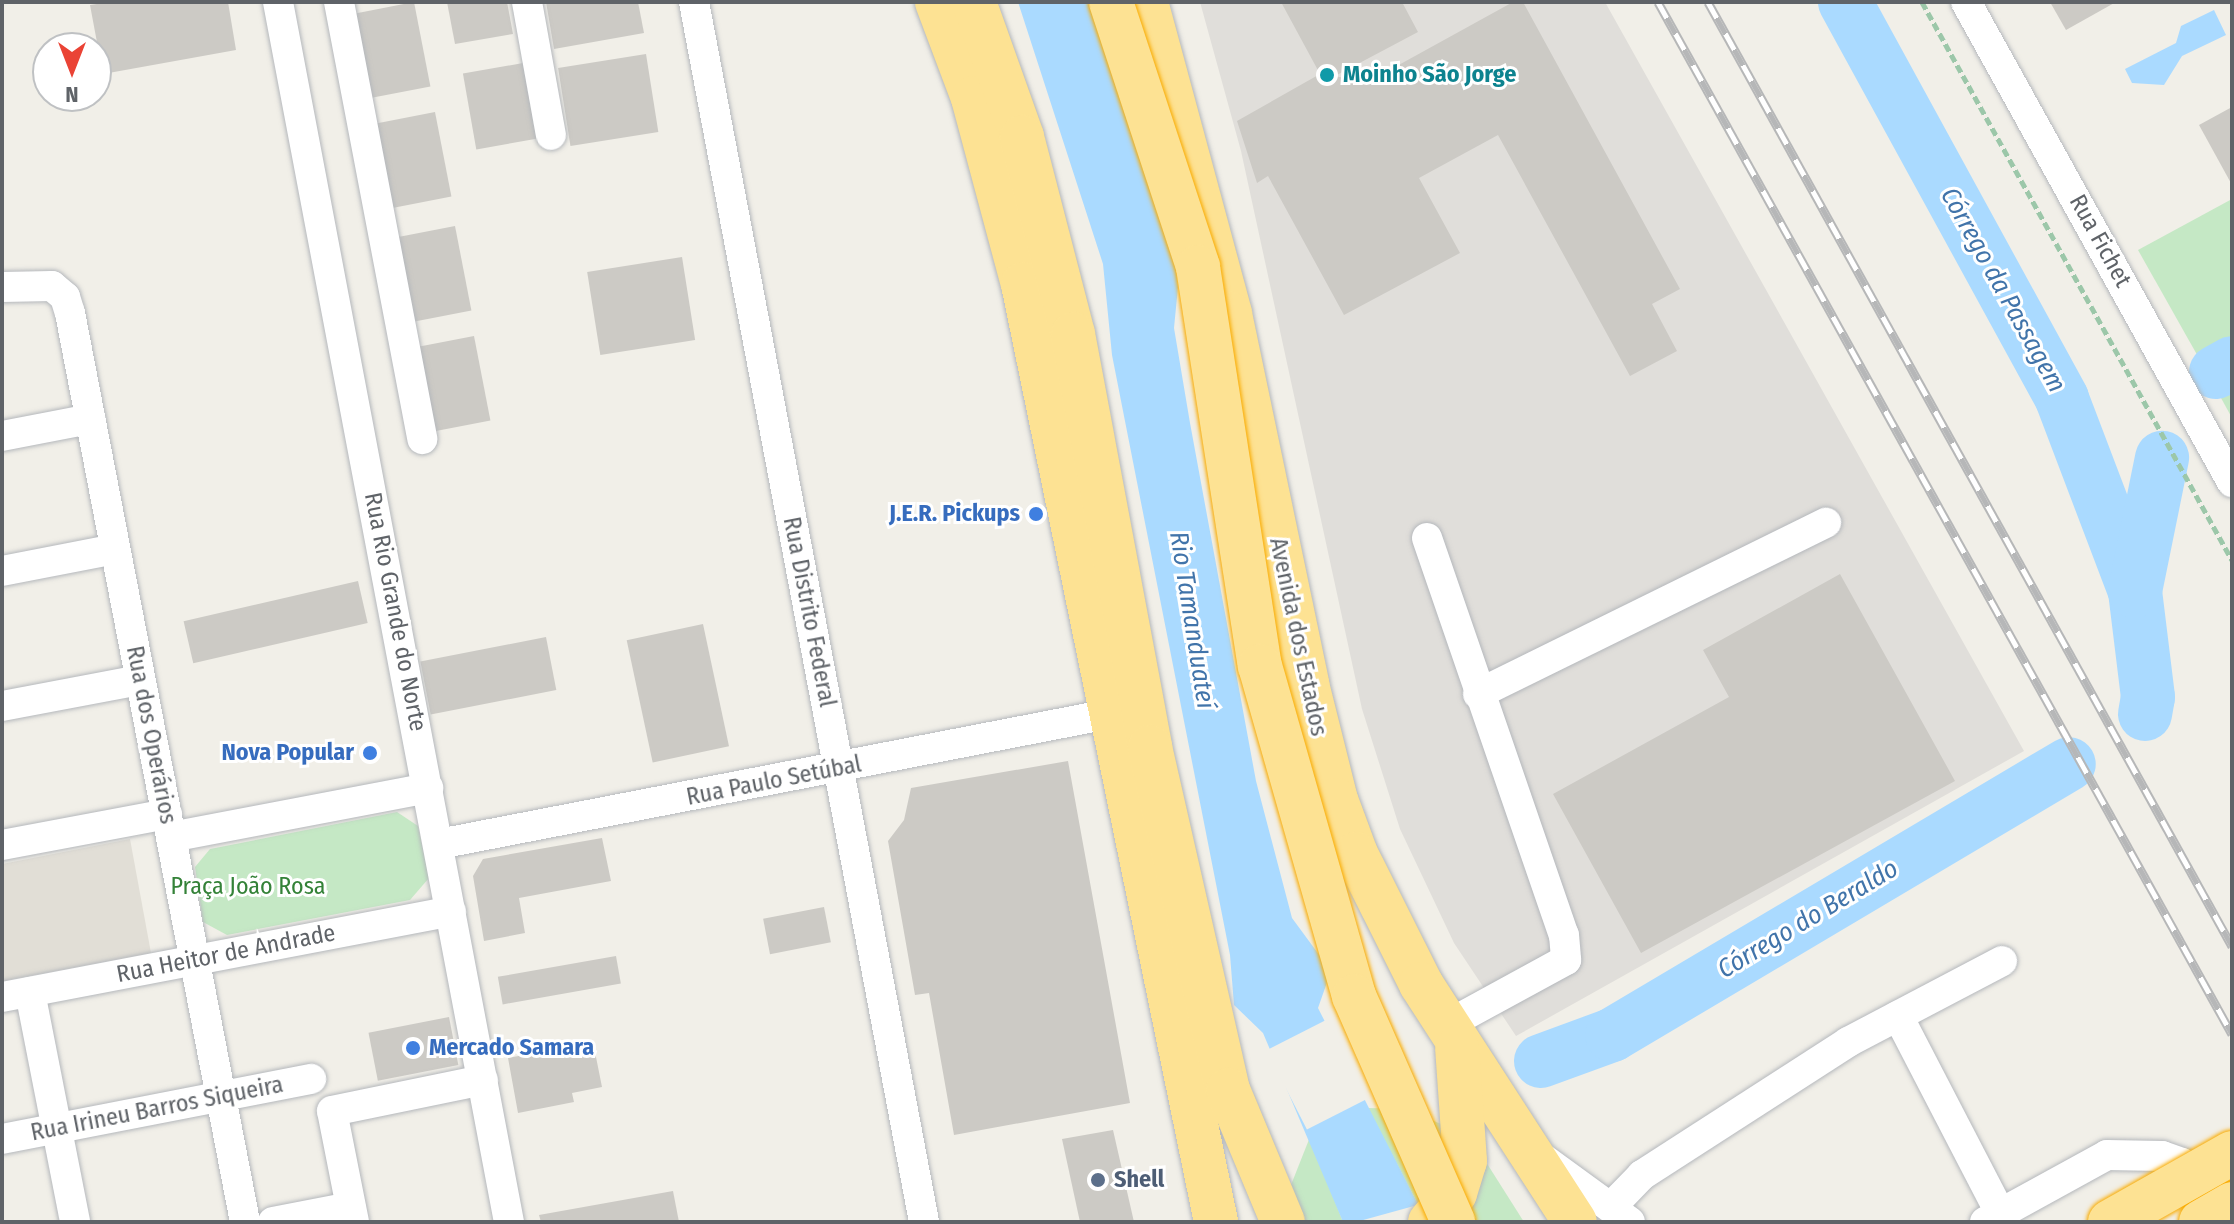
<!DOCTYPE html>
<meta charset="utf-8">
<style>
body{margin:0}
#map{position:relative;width:2234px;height:1224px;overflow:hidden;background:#f1efe8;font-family:"Fira Sans Condensed",sans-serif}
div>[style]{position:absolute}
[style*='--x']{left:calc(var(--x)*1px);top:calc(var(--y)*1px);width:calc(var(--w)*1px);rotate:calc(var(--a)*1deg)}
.industrial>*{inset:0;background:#e0deda}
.education>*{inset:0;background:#e1ded6}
.green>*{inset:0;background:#c5e8c5}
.water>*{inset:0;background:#aadaff}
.pier>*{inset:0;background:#f1efe8;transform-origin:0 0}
.river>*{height:54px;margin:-27px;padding:0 27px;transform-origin:27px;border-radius:27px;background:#aadaff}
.building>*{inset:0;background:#cccac5;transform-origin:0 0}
.path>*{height:5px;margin-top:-2.5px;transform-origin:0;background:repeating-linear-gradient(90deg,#9cc7a9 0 8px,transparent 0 12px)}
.roads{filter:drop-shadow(0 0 2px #b5b8bc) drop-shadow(0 0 2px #b5b8bc)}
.minor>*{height:30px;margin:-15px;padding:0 15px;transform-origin:15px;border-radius:15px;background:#fff}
.highway>*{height:44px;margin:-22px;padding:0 22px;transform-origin:22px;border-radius:22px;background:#fde293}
.rail>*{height:9px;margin-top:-4.5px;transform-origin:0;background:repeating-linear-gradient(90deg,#fff 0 18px,#b6b7b8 0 36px);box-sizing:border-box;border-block:2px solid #b6b7b8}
.bridges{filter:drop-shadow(0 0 2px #f9ab00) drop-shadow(0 0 2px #f9ab00)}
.highway-bridge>*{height:44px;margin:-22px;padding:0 22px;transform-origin:22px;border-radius:22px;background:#fde293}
.dots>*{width:22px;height:22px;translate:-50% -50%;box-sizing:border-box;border:4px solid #fff;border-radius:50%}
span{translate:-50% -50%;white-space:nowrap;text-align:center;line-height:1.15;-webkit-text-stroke:6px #fff;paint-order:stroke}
.culture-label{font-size:24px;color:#0d838f;font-weight:700}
.left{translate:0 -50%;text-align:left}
.street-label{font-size:24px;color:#5f6368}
.shop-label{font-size:24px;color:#366cbe;font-weight:700}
.right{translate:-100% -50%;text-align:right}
.park-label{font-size:24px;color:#348238}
.service-label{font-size:24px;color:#4e5e75;font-weight:700}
.water-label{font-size:26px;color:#4174aa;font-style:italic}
.frame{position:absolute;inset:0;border:4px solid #5f6368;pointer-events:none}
.north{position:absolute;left:32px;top:32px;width:80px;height:80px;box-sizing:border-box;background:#fff;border:2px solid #bfc1c3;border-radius:50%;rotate:180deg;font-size:22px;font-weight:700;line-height:32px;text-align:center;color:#5f6368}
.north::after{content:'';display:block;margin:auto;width:28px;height:36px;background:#ea4335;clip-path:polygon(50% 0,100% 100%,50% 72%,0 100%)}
</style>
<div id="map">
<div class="industrial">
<i style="clip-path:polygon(1200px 2px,1605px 2px,2024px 751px,1516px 1036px,1454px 943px,1400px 829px,1362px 709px,1241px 151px)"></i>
</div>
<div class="education">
<i style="clip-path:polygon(130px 839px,151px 953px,2px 981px,2px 864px)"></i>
</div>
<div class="green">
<i style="clip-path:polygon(2232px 199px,2232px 343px,2200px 360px,2138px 250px)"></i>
<i style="clip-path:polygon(2232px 378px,2232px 418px,2215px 387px)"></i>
<i style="clip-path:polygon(397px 812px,418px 826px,429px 878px,410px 900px,227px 935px,203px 922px,195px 867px,210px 849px)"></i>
<i style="clip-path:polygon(1368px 1108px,1407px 1109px,1452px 1129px,1486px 1162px,1524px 1222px,1427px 1222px)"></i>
<i style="clip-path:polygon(1310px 1137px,1343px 1222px,1289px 1222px,1287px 1195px)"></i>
</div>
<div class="water">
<i style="clip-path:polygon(1018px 2px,1096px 2px,1173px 245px,1178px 287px,1174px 328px,1190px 423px,1256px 781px,1292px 918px,1331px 971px,1318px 1008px,1427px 1222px,1343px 1222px,1263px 1033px,1234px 1005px,1230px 955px,1112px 355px,1103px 264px)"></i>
<i style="clip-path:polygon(2214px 10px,2226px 35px,2182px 56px,2164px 85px,2132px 83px,2125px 69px,2176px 43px,2181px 26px)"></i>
</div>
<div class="pier">
<i style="left:1328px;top:1019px;width:89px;height:69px;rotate:63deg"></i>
<i style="clip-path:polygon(1421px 1201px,1431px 1222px,1356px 1222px,1414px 1206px)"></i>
</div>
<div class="river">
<i style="--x:1845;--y:2;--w:452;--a:61.3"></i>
<i style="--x:2062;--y:399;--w:205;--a:69.2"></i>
<i style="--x:2216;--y:372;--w:18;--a:-29"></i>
<i style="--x:2145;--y:714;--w:17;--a:-80"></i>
<i style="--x:2148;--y:697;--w:107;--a:-97"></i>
<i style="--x:2135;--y:591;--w:136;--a:-78.5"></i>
<i style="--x:1541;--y:1061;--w:76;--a:-20.1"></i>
<i style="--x:1612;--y:1035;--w:531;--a:-30.67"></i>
</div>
<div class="building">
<i style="clip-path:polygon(110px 2px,228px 2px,236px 50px,103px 74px,90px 5px)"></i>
<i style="left:414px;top:2px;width:86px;height:65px;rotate:79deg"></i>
<i style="clip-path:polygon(447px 2px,507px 2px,513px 34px,455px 44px)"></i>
<i style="clip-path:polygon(546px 2px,638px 2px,644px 33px,554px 49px)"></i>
<i style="clip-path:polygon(1281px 2px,1402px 2px,1418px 32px,1335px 76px,1366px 83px,1513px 2px,1523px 2px,1680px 289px,1652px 304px,1677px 351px,1630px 376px,1498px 135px,1419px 178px,1460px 253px,1344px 315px,1268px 176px,1257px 183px,1237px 121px,1320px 74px)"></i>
<i style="clip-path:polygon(2050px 2px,2116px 2px,2066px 30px)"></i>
<i style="left:646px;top:54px;width:79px;height:89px;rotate:81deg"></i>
<i style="left:523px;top:63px;width:77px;height:61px;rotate:80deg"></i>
<i style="clip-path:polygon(2232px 107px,2232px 185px,2199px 125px)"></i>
<i style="left:435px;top:112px;width:86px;height:64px;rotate:79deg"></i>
<i style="left:455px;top:226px;width:86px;height:63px;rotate:79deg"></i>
<i style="left:682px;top:257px;width:84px;height:96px;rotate:81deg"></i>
<i style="left:474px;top:336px;width:86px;height:62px;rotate:79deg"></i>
<i style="clip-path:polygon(1840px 574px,1955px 781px,1641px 953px,1553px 794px,1729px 697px,1703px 650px)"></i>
<i style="left:358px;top:581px;width:43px;height:179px;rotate:77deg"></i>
<i style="left:703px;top:624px;width:125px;height:78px;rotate:78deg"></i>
<i style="left:546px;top:637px;width:54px;height:128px;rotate:79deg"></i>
<i style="clip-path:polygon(1068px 761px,1130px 1103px,954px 1135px,929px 993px,915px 995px,888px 841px,904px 820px,911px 788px)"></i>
<i style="clip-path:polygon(602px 838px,611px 881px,519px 898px,525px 933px,484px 941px,473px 876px,483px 859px)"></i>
<i style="left:824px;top:907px;width:36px;height:62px;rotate:79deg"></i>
<i style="left:616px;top:956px;width:28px;height:120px;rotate:80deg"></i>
<i style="left:449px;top:1017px;width:49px;height:82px;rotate:79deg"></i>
<i style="clip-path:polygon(593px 1042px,602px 1087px,572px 1093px,574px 1102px,518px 1113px,508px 1058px)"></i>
<i style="clip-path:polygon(1113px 1130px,1134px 1222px,1080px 1222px,1062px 1139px)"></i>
<i style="clip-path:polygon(673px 1191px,679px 1222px,541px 1222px,539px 1215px)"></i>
</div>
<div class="path">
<i style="--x:1922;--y:2;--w:638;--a:60.95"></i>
</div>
<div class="roads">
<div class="minor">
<i style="--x:278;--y:2;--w:1242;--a:79.28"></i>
<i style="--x:339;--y:2;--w:445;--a:79.2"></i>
<i style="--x:527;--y:2;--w:135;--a:79.8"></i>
<i style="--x:694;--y:2;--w:1241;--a:79.32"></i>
<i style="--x:1966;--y:2;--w:549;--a:61.01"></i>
<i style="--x:2;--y:287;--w:50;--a:-1.1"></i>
<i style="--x:52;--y:286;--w:17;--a:40"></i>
<i style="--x:65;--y:297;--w:17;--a:73"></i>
<i style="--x:70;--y:313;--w:926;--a:79.1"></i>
<i style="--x:2;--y:436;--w:90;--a:-10.9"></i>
<i style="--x:1427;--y:538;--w:420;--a:71"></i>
<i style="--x:1564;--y:935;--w:25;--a:85"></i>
<i style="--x:1566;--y:960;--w:136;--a:151.4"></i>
<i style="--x:2;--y:571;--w:115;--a:-11"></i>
<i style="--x:1478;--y:694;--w:388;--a:-26.2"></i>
<i style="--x:2;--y:706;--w:140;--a:-10.7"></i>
<i style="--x:171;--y:837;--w:262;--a:-10.8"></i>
<i style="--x:439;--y:844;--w:682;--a:-10.98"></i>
<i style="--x:2;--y:845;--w:168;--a:-10.6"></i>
<i style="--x:30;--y:992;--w:234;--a:78.9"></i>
<i style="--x:2;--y:997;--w:457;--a:-10.8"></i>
<i style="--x:1898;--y:1016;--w:222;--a:62.6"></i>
<i style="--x:2;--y:1139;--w:315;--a:-11"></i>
<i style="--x:1541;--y:1157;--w:110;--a:36.1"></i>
<i style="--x:1612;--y:1206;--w:43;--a:-45.9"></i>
<i style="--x:1642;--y:1175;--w:245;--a:-32.8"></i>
<i style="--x:1848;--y:1042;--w:174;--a:-27.7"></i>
<i style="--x:273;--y:1222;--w:79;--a:-10.9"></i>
<i style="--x:354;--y:1222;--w:113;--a:-101.2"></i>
<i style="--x:332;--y:1111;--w:154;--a:-11.6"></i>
<i style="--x:1985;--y:1222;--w:139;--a:-28.8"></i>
<i style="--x:2107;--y:1155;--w:55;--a:1"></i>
<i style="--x:2162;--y:1156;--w:21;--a:19"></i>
<i style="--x:2182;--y:1163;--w:31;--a:48"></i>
</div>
<div class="highway">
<i style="--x:937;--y:2;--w:103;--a:69.4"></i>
<i style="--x:973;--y:98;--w:193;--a:75"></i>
<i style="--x:1023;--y:284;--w:958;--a:78.37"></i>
<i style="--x:974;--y:2;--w:143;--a:70.4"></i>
<i style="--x:1022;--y:137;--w:203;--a:75.5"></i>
<i style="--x:1073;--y:334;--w:420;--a:79.4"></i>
<i style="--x:1150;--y:747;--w:352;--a:77.2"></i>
<i style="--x:1228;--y:1090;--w:143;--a:67.4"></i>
<i style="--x:1146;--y:2;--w:323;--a:74.9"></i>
<i style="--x:1230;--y:314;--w:378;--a:78.2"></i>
<i style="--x:1307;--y:684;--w:120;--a:76"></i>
<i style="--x:1336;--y:800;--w:58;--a:69.7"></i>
<i style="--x:1356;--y:854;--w:145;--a:63.4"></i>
<i style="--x:1421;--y:984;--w:283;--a:57.1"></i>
<i style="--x:1430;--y:1222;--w:38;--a:-49"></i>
<i style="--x:1455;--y:1193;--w:34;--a:-73"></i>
<i style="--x:1465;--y:1161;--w:113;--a:-94"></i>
</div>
</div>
<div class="rail">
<i style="--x:1658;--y:2;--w:1181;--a:60.92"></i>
<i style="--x:1708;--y:2;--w:1080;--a:60.97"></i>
</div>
<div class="bridges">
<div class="highway-bridge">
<i style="--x:1111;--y:2;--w:279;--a:71.8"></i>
<i style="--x:1198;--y:267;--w:404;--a:81.2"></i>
<i style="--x:1260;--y:666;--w:343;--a:74.1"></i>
<i style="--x:1354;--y:996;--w:247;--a:66.3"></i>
<i style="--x:2110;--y:1222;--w:140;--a:-29.5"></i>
<i style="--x:2201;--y:1222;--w:36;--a:-30"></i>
</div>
</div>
<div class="dots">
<i style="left:1327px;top:75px;background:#0f9aa8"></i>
<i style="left:1036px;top:514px;background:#3f7fe0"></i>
<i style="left:370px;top:753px;background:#3f7fe0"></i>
<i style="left:413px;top:1048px;background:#3f7fe0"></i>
<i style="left:1098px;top:1180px;background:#5c6f8a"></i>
</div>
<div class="culture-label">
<span class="left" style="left:1343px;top:75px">Moinho São Jorge</span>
</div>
<div class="street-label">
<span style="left:2100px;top:241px;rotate:61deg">Rua Fichet</span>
<span style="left:395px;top:612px;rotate:79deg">Rua Rio Grande do Norte</span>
<span style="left:809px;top:612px;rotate:79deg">Rua Distrito Federal</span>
<span style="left:1298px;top:637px;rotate:78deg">Avenida dos Estados</span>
<span style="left:151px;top:735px;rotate:79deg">Rua dos Operários</span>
<span style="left:774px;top:781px;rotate:-11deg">Rua Paulo Setúbal</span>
<span style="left:226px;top:954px;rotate:-11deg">Rua Heitor de Andrade</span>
<span style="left:157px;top:1109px;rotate:-11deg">Rua Irineu Barros Siqueira</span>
</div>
<div class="shop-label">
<span class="right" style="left:1020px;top:514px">J.E.R. Pickups</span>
<span class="right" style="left:354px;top:753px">Nova Popular</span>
<span class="left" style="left:429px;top:1048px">Mercado Samara</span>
</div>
<div class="park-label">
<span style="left:248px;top:887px">Praça João Rosa</span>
</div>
<div class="service-label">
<span class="left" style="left:1114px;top:1180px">Shell</span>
</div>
<div class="water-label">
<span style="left:2003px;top:290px;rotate:61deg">Córrego da Passagem</span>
<span style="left:1192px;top:620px;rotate:81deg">Rio Tamanduateí</span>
<span style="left:1808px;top:919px;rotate:-31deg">Córrego do Beraldo</span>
</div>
<div class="frame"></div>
<div class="north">N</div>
</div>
